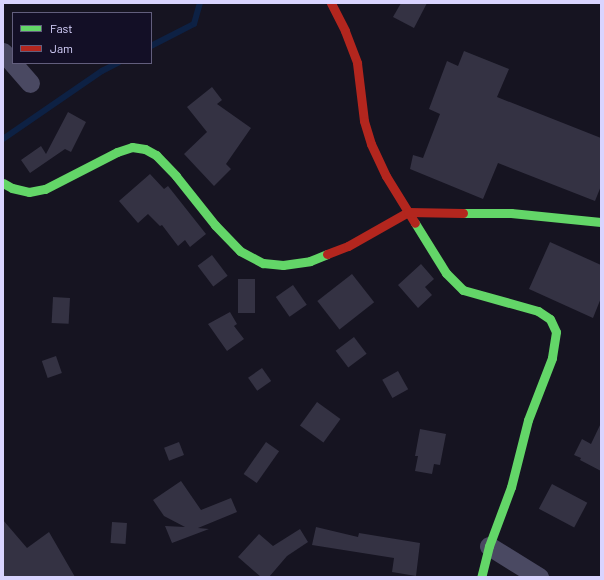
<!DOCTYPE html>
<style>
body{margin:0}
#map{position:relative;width:604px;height:580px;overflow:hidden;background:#161421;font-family:Barlow,sans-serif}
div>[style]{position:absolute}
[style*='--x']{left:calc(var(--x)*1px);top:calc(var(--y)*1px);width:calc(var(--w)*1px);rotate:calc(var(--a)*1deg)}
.stream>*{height:5.5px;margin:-2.75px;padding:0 2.75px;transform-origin:2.75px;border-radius:2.75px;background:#0d2144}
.building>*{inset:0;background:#343243;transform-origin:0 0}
.street>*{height:19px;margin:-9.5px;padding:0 9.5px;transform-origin:9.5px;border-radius:9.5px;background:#4a4962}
.fast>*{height:9px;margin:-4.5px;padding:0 4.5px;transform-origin:4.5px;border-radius:4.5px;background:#63d668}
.jam>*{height:9px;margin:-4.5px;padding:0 4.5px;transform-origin:4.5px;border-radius:4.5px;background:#b3261e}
span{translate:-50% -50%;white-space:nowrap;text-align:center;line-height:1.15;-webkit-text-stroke:3.5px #130f26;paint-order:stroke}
.frame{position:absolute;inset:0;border:4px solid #d9d4ff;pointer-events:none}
.legend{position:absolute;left:12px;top:12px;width:140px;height:52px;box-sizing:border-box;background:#130f26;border:1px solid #625e7d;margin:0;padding:5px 7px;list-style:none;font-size:12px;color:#d9d4ff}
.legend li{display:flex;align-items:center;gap:8px;height:20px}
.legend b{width:20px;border:1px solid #625e7d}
</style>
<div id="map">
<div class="stream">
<i style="--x:151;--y:46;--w:48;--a:-27.1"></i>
<i style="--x:194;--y:24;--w:22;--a:-74"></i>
<i style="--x:3;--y:139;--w:120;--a:-34.5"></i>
<i style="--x:102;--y:71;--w:18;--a:-27"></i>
</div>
<div class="building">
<i style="clip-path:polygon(401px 3px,427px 3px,414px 28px,393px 17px)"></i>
<i style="clip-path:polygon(464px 51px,509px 69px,497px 97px,601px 138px,601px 186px,595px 201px,498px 163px,483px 199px,410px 169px,413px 155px,423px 158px,440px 114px,429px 109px,447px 61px,458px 66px)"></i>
<i style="clip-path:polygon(212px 87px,222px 100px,217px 104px,251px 128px,226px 164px,231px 169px,214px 186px,184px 154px,207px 132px,187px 107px)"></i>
<i style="clip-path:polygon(68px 112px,86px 122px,71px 152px,65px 149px,30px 173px,21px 160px,41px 146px,46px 154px)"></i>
<i style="clip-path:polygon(150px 174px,164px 189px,168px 186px,206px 234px,190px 247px,185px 240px,178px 246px,162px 225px,160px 226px,148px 214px,138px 223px,119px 201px)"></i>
<i style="clip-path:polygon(550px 242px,601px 265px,601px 298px,593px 318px,529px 289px)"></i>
<i style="left:212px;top:255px;width:26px;height:18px;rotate:53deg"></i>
<i style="clip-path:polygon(421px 264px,434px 279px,425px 287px,432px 295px,418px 308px,398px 285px)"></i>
<i style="left:352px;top:274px;width:36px;height:44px;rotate:52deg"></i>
<i style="left:255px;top:279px;width:34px;height:17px;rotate:90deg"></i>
<i style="left:293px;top:285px;width:24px;height:21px;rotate:55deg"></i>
<i style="left:53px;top:297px;width:17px;height:26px;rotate:3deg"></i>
<i style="clip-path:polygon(230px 312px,237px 324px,234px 326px,244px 339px,227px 351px,208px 324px)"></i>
<i style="left:354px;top:337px;width:21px;height:23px;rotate:53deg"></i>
<i style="left:56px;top:356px;width:18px;height:15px;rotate:71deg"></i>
<i style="left:262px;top:368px;width:16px;height:17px;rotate:55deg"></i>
<i style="left:398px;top:371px;width:21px;height:18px;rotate:61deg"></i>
<i style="left:317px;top:402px;width:29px;height:29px;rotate:36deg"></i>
<i style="clip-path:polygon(601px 423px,601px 471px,580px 460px,581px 458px,574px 455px,582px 439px,591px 444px)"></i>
<i style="clip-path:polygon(420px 429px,446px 434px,440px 465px,434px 464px,432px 474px,415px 471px,418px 456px,415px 456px)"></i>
<i style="left:179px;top:442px;width:14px;height:16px;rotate:69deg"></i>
<i style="left:266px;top:442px;width:16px;height:39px;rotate:35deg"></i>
<i style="clip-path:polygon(181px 481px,201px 510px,231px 498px,237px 512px,198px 528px,209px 529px,172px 543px,165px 526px,185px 527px,164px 516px,153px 500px)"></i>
<i style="left:552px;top:484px;width:40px;height:28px;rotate:28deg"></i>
<i style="clip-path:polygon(3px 520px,27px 548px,49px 532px,75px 577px,3px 577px)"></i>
<i style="left:112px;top:522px;width:15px;height:21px;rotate:4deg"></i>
<i style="clip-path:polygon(316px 527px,358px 537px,359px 533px,420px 543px,416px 576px,392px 572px,394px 558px,312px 545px)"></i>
<i style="clip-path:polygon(300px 529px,308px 542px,287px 556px,269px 577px,261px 577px,238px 557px,259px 534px,273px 546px)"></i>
</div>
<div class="street">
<i style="--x:3;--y:52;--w:41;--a:48.9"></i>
<i style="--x:489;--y:546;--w:59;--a:31.8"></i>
</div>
<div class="fast">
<i style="--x:3;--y:183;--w:10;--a:29"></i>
<i style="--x:12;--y:188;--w:17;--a:13"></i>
<i style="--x:29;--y:192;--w:16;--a:-11"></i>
<i style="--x:45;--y:189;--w:81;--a:-27.2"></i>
<i style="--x:117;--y:152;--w:16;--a:-18"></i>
<i style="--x:132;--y:147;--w:13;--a:9"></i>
<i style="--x:145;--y:149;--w:13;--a:29"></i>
<i style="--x:156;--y:155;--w:29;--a:46"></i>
<i style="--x:176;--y:176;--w:63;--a:51.5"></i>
<i style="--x:215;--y:225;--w:36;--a:46"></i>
<i style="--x:240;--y:251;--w:26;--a:28"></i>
<i style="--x:263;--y:263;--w:20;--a:6"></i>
<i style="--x:283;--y:265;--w:27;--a:-8"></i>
<i style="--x:310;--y:261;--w:18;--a:-22"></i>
<i style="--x:463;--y:213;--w:48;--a:0"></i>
<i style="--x:511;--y:213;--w:90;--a:5.7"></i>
<i style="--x:415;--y:223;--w:59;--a:58.2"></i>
<i style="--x:446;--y:273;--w:24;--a:45"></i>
<i style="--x:463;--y:290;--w:78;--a:15.6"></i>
<i style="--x:538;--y:311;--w:14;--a:34"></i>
<i style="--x:550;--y:319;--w:14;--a:65"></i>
<i style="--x:556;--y:332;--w:26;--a:99"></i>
<i style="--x:552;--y:358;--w:66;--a:111.2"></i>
<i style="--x:528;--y:420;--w:69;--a:104.2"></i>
<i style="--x:511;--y:487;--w:63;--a:110.4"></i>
<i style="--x:489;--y:546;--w:32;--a:104"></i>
</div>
<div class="jam">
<i style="--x:331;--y:3;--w:31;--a:63"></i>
<i style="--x:345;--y:31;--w:34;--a:69"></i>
<i style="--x:357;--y:63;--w:58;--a:83.1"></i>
<i style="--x:364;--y:121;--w:24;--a:73"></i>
<i style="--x:371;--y:144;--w:35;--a:65"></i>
<i style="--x:386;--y:176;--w:55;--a:58.3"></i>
<i style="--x:327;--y:254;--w:22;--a:-21"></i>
<i style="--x:348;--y:246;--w:69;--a:-29.5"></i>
<i style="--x:408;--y:212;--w:55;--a:1"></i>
</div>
<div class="frame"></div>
<ul class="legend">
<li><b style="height:5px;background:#63d668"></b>Fast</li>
<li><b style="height:5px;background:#b3261e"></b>Jam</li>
</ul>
</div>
